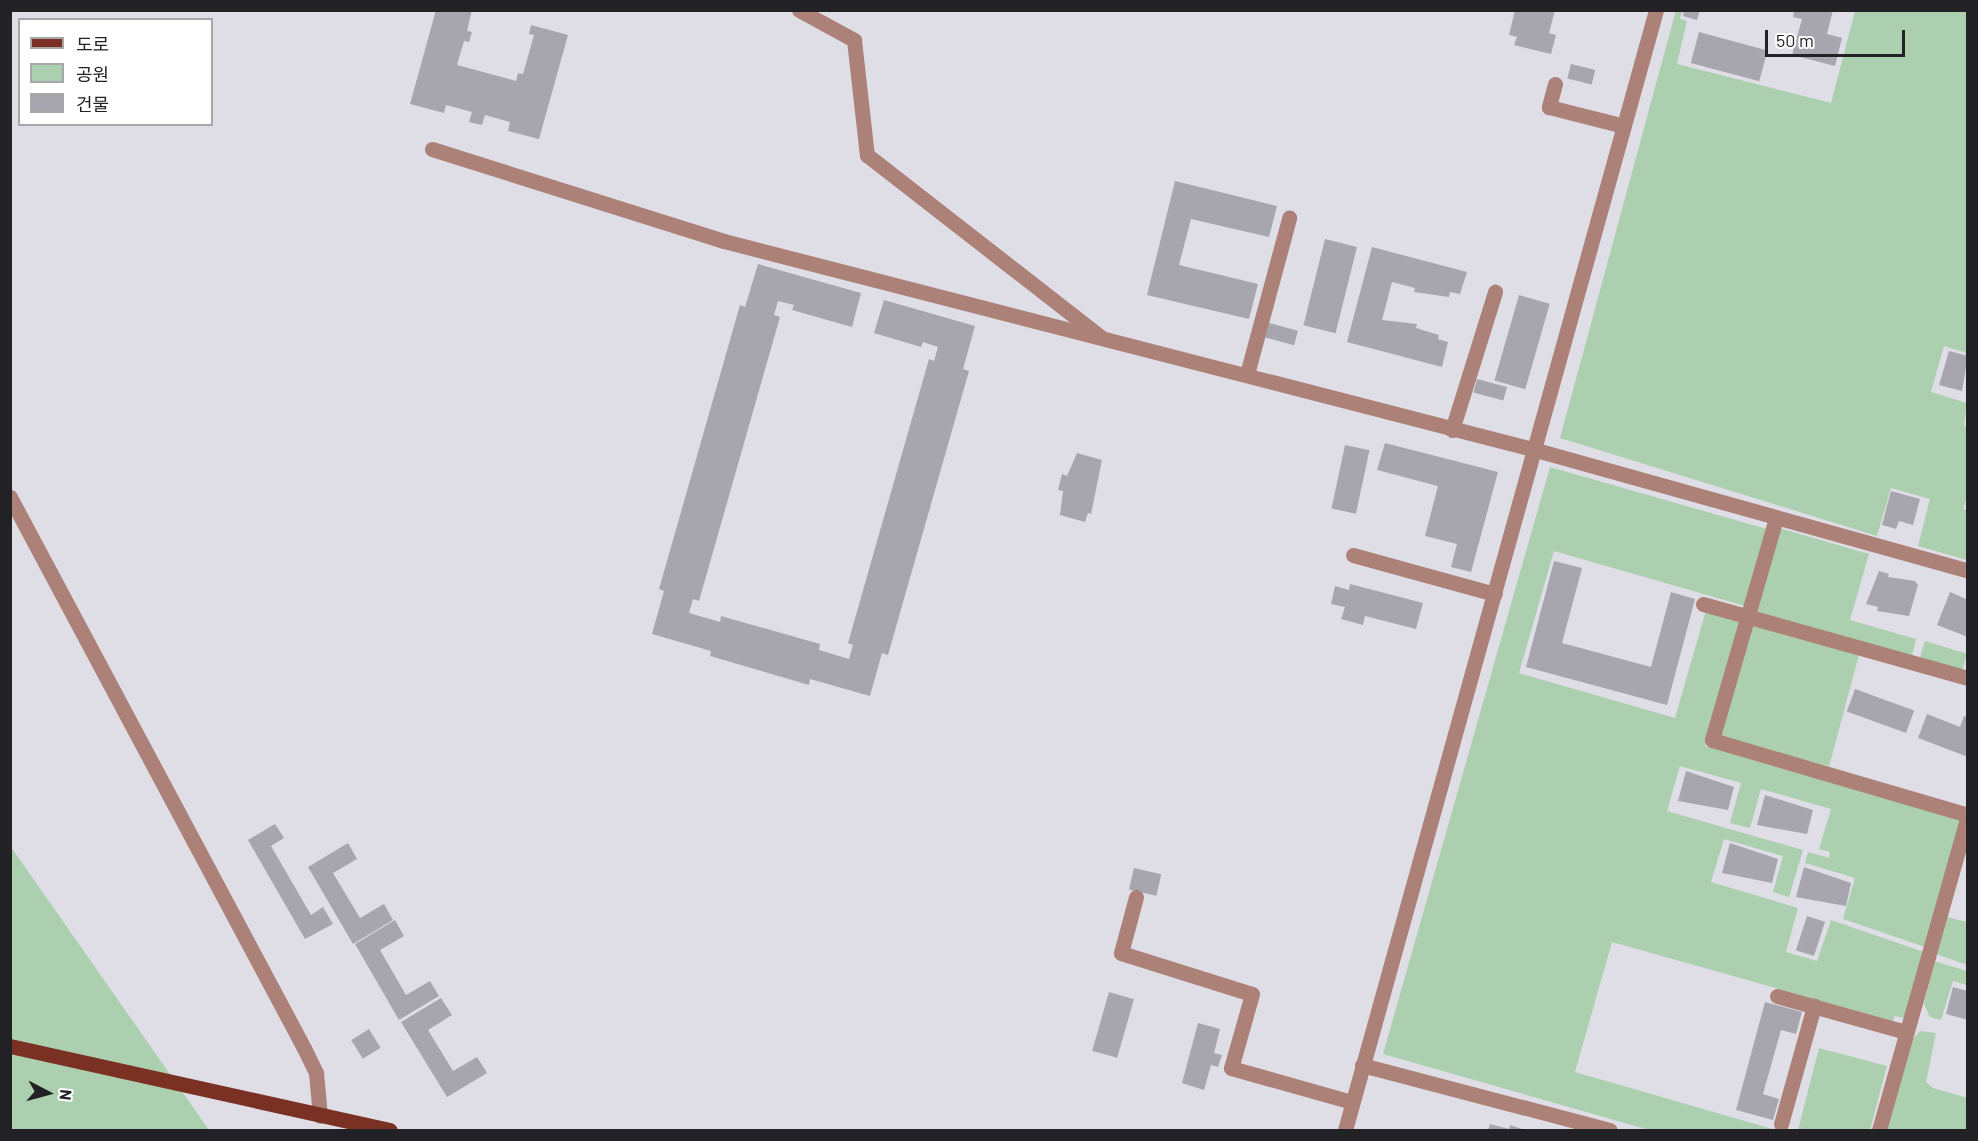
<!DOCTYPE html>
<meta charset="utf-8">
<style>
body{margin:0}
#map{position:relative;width:1978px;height:1141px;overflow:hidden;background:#dfdee7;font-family:Barlow,"Noto Sans KR",sans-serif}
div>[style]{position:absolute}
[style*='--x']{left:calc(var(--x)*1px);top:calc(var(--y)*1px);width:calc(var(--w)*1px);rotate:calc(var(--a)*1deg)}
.green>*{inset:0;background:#acd0af;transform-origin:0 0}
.building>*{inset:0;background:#a7a6af;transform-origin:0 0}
.minor>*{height:15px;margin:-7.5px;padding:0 7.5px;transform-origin:7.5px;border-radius:7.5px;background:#ac8178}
.major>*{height:15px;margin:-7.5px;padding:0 7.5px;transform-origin:7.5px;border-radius:7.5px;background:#7a3023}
span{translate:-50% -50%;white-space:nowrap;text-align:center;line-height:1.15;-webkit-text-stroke:4.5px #fff;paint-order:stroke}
.frame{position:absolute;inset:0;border:12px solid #222125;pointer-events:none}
.legend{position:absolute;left:18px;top:18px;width:195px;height:108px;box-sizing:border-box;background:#fff;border:2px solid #a7a6a8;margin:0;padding:8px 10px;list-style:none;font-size:18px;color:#222125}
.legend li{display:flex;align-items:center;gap:12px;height:30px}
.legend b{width:30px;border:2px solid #a7a6a8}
.north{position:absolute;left:18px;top:1063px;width:60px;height:60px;-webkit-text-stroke:4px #fff;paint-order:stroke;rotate:96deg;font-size:16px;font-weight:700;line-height:24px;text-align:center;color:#222125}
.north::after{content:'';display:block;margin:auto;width:21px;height:27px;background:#222125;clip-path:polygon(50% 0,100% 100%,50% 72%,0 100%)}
.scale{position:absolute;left:1765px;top:30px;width:140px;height:27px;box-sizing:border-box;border:3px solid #222125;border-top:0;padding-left:8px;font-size:18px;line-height:21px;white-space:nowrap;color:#222125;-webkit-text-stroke:4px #fff;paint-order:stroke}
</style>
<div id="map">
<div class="green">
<i style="clip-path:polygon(1676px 10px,1682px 11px,1680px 19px,1687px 21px,1677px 64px,1831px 103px,1855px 11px,1967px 11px,1967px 353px,1944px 346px,1931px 392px,1967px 403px,1964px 426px,1967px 427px,1968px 494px,1963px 509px,1967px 510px,1967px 560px,1918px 546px,1930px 499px,1891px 488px,1877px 536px,1560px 438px)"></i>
<i style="clip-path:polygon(1550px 467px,1767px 529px,1745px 606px,1554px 551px,1519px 673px,1675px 718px,1706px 610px,1741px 620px,1705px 746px,1961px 820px,1925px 947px,1843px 919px,1855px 878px,1805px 863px,1808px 852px,1829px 858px,1830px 852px,1819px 849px,1831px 809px,1761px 789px,1750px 828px,1730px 823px,1741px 783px,1680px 766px,1667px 811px,1803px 850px,1789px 897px,1773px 892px,1783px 856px,1724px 839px,1711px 882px,1798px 908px,1786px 952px,1817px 961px,1831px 920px,1924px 952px,1905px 1018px,1895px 1016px,1893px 1021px,1612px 942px,1575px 1072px,1776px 1130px,1649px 1130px,1383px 1054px)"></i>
<i style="clip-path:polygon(1779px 528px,1869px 554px,1850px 620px,1916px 639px,1912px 656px,1755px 612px)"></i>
<i style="left:1750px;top:625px;width:113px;height:116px;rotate:15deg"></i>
<i style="left:1925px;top:641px;width:44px;height:18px;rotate:17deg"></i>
<i style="clip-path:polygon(11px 847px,209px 1130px,11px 1130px)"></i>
<i style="clip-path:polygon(1947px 917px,1967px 922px,1967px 965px,1936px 954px)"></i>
<i style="clip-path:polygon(1934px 961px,1967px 971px,1967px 985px,1953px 981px,1941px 1020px,1930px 1017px,1924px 1004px)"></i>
<i style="clip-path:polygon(1920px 1031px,1936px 1033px,1926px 1082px,1933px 1088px,1967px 1098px,1967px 1130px,1887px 1130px,1912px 1040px)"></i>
<i style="clip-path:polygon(1819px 1048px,1887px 1066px,1870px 1130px,1798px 1130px)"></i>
</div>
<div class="building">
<i style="clip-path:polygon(436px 10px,472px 10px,467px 31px,472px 32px,469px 42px,464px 41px,457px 65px,516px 81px,518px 73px,523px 74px,534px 35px,529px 34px,531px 25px,568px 35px,539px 139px,508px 131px,510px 122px,485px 115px,482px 125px,469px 122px,472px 112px,446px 105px,444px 113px,410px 104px)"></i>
<i style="clip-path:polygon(1515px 10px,1555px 10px,1549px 33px,1556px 35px,1551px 54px,1514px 45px,1517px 37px,1509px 35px)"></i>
<i style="clip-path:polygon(1684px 10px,1700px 10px,1697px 20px,1683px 16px)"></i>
<i style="clip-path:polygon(1794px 10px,1833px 10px,1827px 34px,1842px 38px,1835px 66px,1792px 55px,1802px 19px,1793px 17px)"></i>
<i style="left:1699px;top:32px;width:71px;height:32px;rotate:15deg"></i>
<i style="left:1571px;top:64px;width:25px;height:15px;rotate:14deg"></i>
<i style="clip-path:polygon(1175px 181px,1277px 206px,1269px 237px,1191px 219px,1179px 265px,1258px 284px,1249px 319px,1147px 295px)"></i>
<i style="left:1325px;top:239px;width:33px;height:89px;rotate:14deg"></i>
<i style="clip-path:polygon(1372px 247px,1467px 272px,1460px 294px,1450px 292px,1449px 297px,1414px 292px,1415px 288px,1392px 282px,1382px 320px,1417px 324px,1416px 328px,1439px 335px,1438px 339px,1448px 342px,1442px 367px,1347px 342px)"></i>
<i style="clip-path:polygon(758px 264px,861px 293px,852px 327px,792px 310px,794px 305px,778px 301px,774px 315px,780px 317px,699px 601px,693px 599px,689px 613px,720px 622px,721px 616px,820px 644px,819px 650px,849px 659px,853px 645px,848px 643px,929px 359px,934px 361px,938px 347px,923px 342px,921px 347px,874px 333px,884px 300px,975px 326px,963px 369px,969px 371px,888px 655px,882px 653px,870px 696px,810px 679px,809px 685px,710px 656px,711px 651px,652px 634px,664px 591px,659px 589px,740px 305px,745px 307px)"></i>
<i style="left:1519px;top:295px;width:32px;height:89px;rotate:16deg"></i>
<i style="left:1269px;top:323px;width:30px;height:15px;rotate:15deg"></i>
<i style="clip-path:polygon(1949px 351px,1968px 356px,1962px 391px,1939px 385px)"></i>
<i style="left:1477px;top:379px;width:31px;height:14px;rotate:15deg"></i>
<i style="clip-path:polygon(1385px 443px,1498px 472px,1471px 572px,1451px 567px,1457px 544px,1425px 536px,1438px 486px,1377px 470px)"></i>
<i style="left:1345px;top:445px;width:25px;height:65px;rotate:12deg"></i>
<i style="clip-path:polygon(1077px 453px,1102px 460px,1091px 514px,1088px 513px,1085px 522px,1060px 515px,1063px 491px,1058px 490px,1062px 474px,1067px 476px)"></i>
<i style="clip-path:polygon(1891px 491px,1920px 499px,1913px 525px,1899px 521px,1896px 529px,1882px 525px)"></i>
<i style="clip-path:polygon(1554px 561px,1582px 568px,1562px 643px,1651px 667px,1671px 592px,1695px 599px,1667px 705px,1526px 667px)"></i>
<i style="clip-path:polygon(1879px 571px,1889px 574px,1888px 577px,1915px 581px,1918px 585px,1909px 616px,1877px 611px,1878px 607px,1866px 604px)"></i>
<i style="clip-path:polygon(1350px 584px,1423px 603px,1416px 629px,1365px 616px,1363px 625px,1341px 619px,1345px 607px,1331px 604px,1335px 586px,1349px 590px)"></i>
<i style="clip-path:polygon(1950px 592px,1968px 600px,1968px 637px,1937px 625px)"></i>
<i style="left:1855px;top:689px;width:63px;height:24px;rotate:20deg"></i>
<i style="clip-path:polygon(1927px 714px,1960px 727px,1964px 716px,1968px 717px,1968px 757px,1918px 738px)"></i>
<i style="clip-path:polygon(1686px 771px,1734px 787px,1728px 810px,1678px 801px)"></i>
<i style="clip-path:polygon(1765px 795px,1813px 810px,1807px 834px,1757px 825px)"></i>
<i style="clip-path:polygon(275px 824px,284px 838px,271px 846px,311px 915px,323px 907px,333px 924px,305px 939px,248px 840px)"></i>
<i style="clip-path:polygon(348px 843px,357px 859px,333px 873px,360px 918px,384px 904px,393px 920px,353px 944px,308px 867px)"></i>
<i style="clip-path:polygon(1730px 843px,1778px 859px,1772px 883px,1722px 873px)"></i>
<i style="clip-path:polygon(1804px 867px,1851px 883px,1846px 906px,1796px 897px)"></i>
<i style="left:1134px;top:868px;width:28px;height:22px;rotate:13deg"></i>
<i style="left:1807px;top:916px;width:19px;height:36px;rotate:18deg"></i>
<i style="clip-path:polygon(395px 920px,404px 936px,380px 950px,406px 995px,430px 981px,439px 996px,399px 1020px,355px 944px)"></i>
<i style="clip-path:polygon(1953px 987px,1968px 991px,1968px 1020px,1946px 1014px)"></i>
<i style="left:1109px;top:992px;width:26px;height:61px;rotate:16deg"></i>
<i style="clip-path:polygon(441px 998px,452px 1015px,428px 1030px,453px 1071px,477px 1057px,487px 1073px,447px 1097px,401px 1022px)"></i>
<i style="clip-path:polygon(1765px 1002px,1802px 1012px,1796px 1034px,1781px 1030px,1763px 1094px,1779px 1099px,1773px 1120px,1736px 1110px)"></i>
<i style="clip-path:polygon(1198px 1023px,1220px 1029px,1214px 1053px,1222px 1055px,1218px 1067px,1211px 1065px,1204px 1090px,1182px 1083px)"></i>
<i style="left:369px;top:1029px;width:22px;height:21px;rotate:58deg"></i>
<i style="clip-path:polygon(1490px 1124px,1509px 1129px,1510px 1125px,1525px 1130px,1488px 1130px)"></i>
</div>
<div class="minor">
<i style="--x:799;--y:10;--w:63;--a:28.6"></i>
<i style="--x:854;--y:40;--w:116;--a:83.6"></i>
<i style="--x:867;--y:155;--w:296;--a:37.9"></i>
<i style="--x:1555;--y:84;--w:24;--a:105"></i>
<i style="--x:1549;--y:107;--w:77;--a:14.2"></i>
<i style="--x:432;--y:149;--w:306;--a:17.5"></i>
<i style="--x:724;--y:241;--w:838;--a:14.43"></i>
<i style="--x:1536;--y:450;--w:449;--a:15.6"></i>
<i style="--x:1247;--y:374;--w:162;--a:-74.9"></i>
<i style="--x:1452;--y:430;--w:145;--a:-72.7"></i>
<i style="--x:10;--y:497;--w:625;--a:61.92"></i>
<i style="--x:304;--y:1048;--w:28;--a:64"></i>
<i style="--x:316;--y:1073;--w:43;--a:84.7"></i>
<i style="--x:1776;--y:518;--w:231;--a:106.1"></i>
<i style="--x:1712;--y:740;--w:267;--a:16.3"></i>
<i style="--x:1353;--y:555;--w:147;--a:15.4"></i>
<i style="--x:1703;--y:604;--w:275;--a:15.6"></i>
<i style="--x:1136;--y:897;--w:58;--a:105"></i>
<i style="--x:1121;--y:953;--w:137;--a:17.4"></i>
<i style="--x:1252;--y:994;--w:77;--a:105.8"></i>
<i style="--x:1231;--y:1068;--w:126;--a:15.7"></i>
<i style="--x:1777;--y:996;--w:134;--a:15.6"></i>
<i style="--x:1362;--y:1065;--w:256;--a:14.7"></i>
<i style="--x:1781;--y:1124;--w:123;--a:-74.4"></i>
<i style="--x:1345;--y:1130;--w:1162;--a:-74.48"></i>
<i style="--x:1879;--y:1130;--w:326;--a:-74.2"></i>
</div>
<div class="major">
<i style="--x:10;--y:1046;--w:389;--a:12.5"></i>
</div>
<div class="frame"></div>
<ul class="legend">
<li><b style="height:8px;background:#7a3023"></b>도로</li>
<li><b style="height:16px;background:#acd0af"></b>공원</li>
<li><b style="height:16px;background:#a7a6af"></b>건물</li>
</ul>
<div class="north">N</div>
<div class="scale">50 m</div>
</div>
